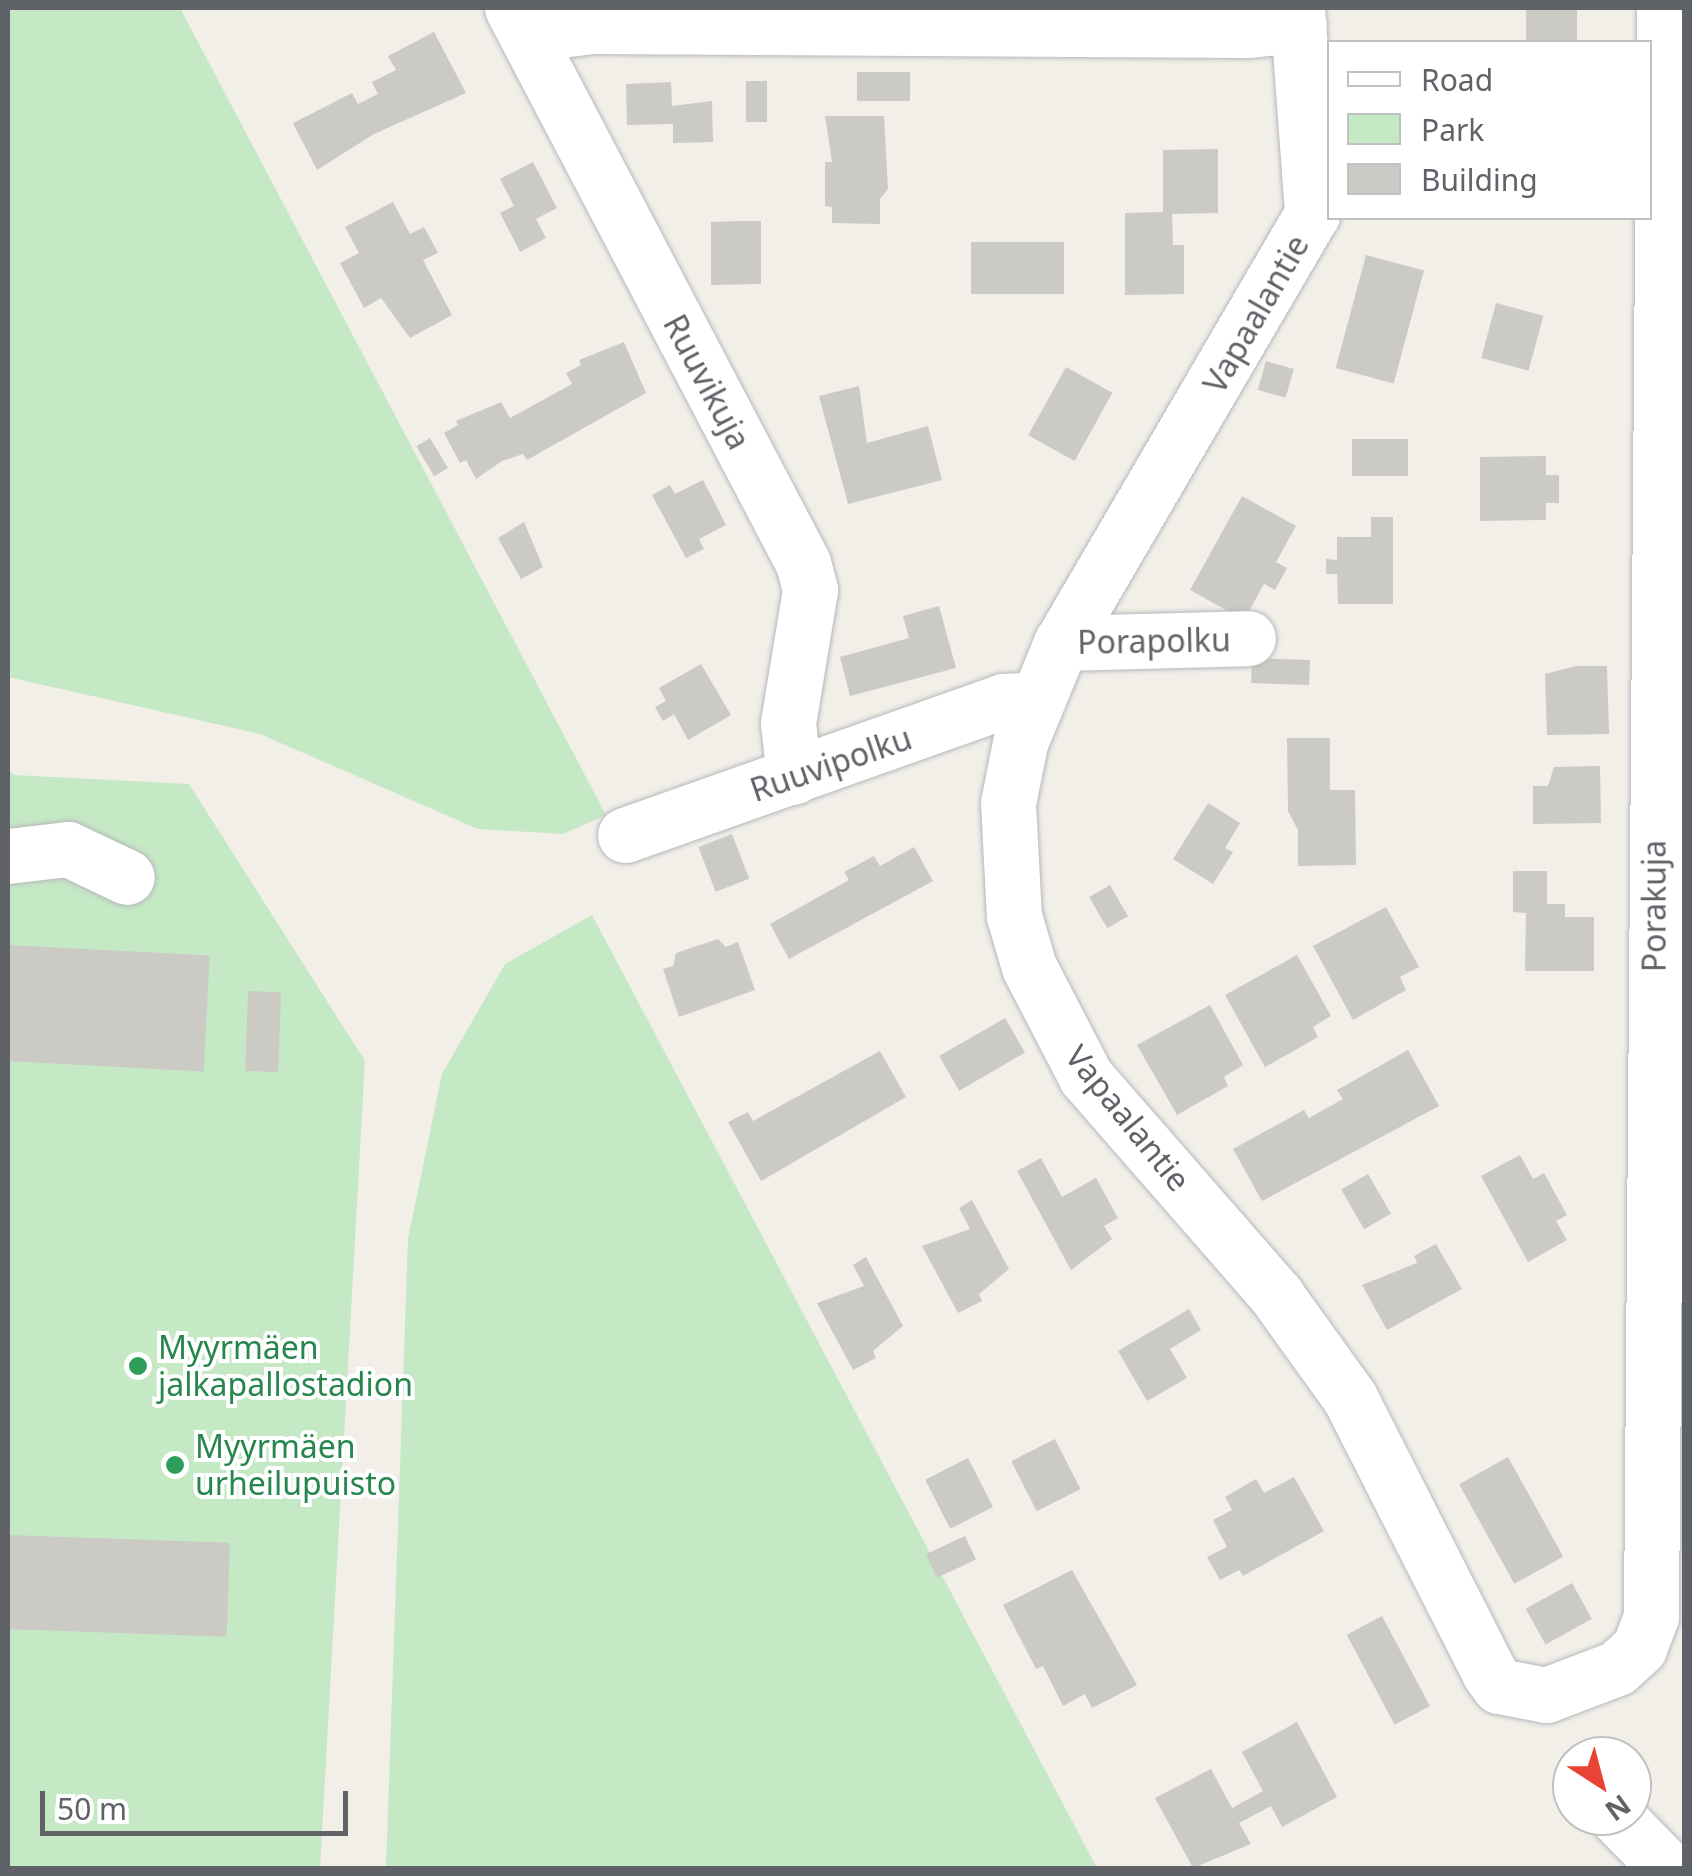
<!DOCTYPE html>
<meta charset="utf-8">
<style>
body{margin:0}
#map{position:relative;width:1692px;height:1876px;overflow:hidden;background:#f1efe8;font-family:"Noto Sans",sans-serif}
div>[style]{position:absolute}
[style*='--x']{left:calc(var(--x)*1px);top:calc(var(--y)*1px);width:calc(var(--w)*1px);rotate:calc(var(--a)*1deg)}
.green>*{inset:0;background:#c5e8c5}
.building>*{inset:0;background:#cccac5;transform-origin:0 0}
.roads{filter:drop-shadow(0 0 2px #b5b8bc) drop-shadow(0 0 2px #b5b8bc)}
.minor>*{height:55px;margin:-27.5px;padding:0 27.5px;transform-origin:27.5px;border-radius:27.5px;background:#fff}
.dots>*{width:28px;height:28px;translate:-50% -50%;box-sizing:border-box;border:5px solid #fff;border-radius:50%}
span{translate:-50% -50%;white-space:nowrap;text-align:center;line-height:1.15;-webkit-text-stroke:8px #fff;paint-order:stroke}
.street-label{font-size:32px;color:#5f6368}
.leisure-label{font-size:32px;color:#27864d}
.left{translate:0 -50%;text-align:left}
.frame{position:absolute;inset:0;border:10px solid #5f6368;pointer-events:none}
.legend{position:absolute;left:1327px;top:40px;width:325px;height:180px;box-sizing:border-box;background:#fff;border:2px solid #bfc1c3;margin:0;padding:12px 18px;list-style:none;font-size:30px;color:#5f6368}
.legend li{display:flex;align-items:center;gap:20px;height:50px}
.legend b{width:50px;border:2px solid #bfc1c3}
.north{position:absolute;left:1552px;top:1736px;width:100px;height:100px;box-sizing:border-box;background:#fff;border:2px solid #bfc1c3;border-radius:50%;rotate:144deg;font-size:28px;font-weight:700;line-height:40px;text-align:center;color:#5f6368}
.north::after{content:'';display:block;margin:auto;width:35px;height:45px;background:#ea4335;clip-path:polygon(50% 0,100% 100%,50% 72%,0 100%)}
.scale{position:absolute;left:40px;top:1791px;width:308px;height:45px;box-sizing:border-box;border:5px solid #5f6368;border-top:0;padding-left:12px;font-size:30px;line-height:35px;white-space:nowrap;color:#5f6368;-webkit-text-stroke:8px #fff;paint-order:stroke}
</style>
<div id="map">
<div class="green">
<i style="clip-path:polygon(8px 8px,180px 8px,606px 815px,563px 834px,478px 829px,260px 734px,8px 677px)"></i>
<i style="clip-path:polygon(8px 769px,14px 775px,189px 784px,365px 1061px,320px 1868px,8px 1868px)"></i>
<i style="clip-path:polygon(592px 915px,1097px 1868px,386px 1868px,408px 1239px,442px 1074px,505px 964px)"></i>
</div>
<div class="building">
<i style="left:1526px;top:8px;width:51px;height:34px"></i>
<i style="clip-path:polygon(434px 32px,466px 93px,374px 134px,317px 170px,293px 123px,352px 93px,358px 104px,378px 94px,372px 82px,396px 70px,388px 56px)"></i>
<i style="left:857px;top:72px;width:53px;height:29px"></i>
<i style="left:746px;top:81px;width:21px;height:41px"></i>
<i style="clip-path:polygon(671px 82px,672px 106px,712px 101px,713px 142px,673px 143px,673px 124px,627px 125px,626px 84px)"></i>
<i style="clip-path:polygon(825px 116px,884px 116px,888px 189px,880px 199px,880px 224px,832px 223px,832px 207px,825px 206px,825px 162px,832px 162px)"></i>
<i style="clip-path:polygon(1218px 149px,1218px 213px,1172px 214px,1173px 245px,1184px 245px,1184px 294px,1125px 295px,1125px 213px,1163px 212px,1163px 150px)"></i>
<i style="clip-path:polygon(533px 162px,557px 208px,536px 219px,546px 238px,520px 252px,500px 213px,514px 206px,500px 179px)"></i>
<i style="clip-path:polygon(393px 202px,410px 234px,424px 227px,438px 253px,423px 260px,452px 315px,410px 338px,381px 298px,364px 308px,340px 263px,359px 253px,345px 227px)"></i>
<i style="clip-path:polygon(739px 221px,761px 221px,761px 284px,711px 285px,711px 222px)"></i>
<i style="left:1064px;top:242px;width:52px;height:93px;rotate:90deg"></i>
<i style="left:1366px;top:255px;width:60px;height:117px;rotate:15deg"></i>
<i style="left:1496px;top:303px;width:49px;height:57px;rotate:15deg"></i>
<i style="clip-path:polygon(624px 342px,646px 393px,527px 460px,523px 454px,502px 461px,476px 479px,466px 460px,460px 463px,444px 433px,458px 425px,456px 421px,501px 402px,510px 418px,572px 384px,566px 373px,581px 365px,579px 360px)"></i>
<i style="left:1266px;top:361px;width:29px;height:30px;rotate:16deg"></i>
<i style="left:1066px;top:367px;width:53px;height:78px;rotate:29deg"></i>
<i style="clip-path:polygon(859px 386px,867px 443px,928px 426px,942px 480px,848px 504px,819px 396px)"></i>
<i style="left:430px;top:438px;width:35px;height:16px;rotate:59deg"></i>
<i style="left:1352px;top:439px;width:56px;height:37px"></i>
<i style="clip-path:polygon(1546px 456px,1546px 475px,1559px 475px,1559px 503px,1546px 503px,1546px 520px,1480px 521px,1480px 457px)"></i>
<i style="clip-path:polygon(703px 480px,726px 525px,699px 539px,704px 549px,686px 558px,652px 495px,670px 485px,675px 494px)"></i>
<i style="clip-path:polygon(1242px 496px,1296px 526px,1276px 562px,1287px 568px,1275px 590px,1264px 584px,1244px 620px,1190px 590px)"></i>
<i style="clip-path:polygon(1371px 517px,1393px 517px,1393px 604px,1338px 604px,1337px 574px,1326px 574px,1326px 559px,1337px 560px,1337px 537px,1371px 537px)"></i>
<i style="clip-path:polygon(524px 522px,543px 567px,521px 579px,498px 538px)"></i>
<i style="clip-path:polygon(939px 606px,956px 668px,850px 696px,840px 657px,909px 638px,903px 616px)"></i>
<i style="left:1252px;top:658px;width:58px;height:25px;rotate:2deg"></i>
<i style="clip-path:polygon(701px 664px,731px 715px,688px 740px,674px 714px,663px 721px,655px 707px,666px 701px,659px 688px)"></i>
<i style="clip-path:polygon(1576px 666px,1607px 666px,1609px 734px,1547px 735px,1545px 674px)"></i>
<i style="clip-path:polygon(1287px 738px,1330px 738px,1330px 790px,1355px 790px,1356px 865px,1298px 866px,1298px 830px,1288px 811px)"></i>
<i style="clip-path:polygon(1600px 766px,1601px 823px,1533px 824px,1533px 786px,1548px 786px,1554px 767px)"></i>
<i style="clip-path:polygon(1208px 803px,1240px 823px,1225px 848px,1233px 852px,1213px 884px,1173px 859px)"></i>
<i style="left:732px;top:834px;width:48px;height:36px;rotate:69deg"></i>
<i style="clip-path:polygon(914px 847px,933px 881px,789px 959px,770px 924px,849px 880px,844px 872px,874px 856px,880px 866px)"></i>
<i style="clip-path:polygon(1513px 871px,1547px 871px,1547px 904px,1565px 904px,1565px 917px,1594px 917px,1594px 971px,1525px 971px,1526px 913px,1513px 912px)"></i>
<i style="left:1110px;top:885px;width:36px;height:24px;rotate:60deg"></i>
<i style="clip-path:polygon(1386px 907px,1419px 967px,1400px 977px,1406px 990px,1353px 1020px,1313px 946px)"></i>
<i style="clip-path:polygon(718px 939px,726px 947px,738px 942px,755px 990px,679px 1017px,663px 969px,673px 966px,676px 953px)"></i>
<i style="left:8px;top:945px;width:202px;height:116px;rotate:3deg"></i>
<i style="clip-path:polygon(1297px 955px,1331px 1016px,1313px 1027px,1318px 1037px,1265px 1067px,1225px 995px)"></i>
<i style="left:248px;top:991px;width:33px;height:80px;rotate:2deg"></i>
<i style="clip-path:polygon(1210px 1005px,1243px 1065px,1224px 1077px,1228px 1086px,1177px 1115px,1137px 1045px)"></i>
<i style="left:1005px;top:1018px;width:40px;height:76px;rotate:60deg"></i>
<i style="clip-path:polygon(1408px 1050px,1439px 1106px,1262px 1201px,1233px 1149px,1304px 1110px,1309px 1118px,1343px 1099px,1337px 1090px)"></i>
<i style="clip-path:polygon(880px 1051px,906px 1097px,761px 1181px,728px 1122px,748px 1112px,753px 1121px)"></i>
<i style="clip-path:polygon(1520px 1155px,1533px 1179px,1544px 1173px,1567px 1215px,1556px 1221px,1567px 1240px,1528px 1262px,1481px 1176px)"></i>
<i style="clip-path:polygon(1041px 1158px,1062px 1197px,1096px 1178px,1118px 1218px,1104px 1226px,1112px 1239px,1071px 1270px,1017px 1171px)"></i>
<i style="left:1368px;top:1174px;width:46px;height:31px;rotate:60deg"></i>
<i style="clip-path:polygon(972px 1200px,1009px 1269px,979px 1294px,982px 1301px,958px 1313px,922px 1246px,970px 1229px,959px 1208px)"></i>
<i style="clip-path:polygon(1436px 1244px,1462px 1289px,1387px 1330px,1362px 1285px,1417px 1263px,1414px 1256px)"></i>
<i style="clip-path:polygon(866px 1257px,903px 1326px,873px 1351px,876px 1358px,853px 1370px,817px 1303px,864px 1286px,853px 1265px)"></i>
<i style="clip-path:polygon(1189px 1309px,1201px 1330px,1170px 1349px,1187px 1378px,1147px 1401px,1118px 1351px)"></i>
<i style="left:1055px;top:1439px;width:56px;height:49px;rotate:63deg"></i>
<i style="left:1508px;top:1457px;width:114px;height:56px;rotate:61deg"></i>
<i style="left:968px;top:1458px;width:55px;height:48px;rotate:63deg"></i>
<i style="clip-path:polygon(1294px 1477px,1324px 1531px,1243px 1576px,1239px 1570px,1220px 1580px,1207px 1557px,1227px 1547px,1213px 1520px,1232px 1510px,1225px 1497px,1256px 1479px,1264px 1493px)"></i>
<i style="left:8px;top:1535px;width:222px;height:94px;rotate:2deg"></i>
<i style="left:965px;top:1536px;width:26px;height:43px;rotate:65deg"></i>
<i style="clip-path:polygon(1072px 1570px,1137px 1685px,1092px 1708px,1085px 1694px,1063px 1706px,1043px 1666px,1036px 1669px,1003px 1605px)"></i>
<i style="left:1572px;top:1583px;width:41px;height:53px;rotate:61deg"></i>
<i style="left:1382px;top:1616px;width:102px;height:40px;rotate:62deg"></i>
<i style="clip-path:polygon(1297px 1722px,1337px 1797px,1282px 1827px,1271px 1806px,1239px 1823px,1251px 1844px,1193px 1868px,1155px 1798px,1211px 1769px,1232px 1808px,1263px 1791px,1242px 1752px)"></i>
</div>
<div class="roads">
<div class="minor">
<i style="--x:512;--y:8;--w:627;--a:62.33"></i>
<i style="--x:803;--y:563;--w:28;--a:75"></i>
<i style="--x:810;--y:590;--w:135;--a:99.4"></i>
<i style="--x:788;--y:723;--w:54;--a:83.7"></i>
<i style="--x:1297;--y:8;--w:207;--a:85.8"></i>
<i style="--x:1312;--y:214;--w:497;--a:120.3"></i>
<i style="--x:1061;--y:643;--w:108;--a:112.3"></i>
<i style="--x:1020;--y:743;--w:61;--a:101.3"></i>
<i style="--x:1008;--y:803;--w:113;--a:87"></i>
<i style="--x:1014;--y:916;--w:53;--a:73.6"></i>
<i style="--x:1029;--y:967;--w:124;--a:62.6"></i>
<i style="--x:1086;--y:1077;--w:289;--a:48.9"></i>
<i style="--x:1276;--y:1295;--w:127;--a:54.3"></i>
<i style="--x:1350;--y:1398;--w:309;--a:63.1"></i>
<i style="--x:1490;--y:1674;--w:15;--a:53"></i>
<i style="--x:1499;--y:1686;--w:48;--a:10.8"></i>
<i style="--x:1546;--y:1695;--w:76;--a:-20.8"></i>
<i style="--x:1617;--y:1668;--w:30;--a:-42"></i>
<i style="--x:1639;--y:1648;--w:34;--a:-69"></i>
<i style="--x:1651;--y:1616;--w:1608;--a:-89.54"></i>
<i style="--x:528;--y:34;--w:65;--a:-7"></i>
<i style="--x:593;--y:26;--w:655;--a:0.35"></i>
<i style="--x:1248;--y:30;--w:51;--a:-5.6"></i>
<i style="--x:1061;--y:643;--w:187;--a:-1.5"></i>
<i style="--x:625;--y:835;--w:401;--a:-19.5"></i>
<i style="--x:1003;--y:701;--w:35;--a:-3"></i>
<i style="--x:8;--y:856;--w:60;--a:-6.7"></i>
<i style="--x:68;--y:849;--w:65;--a:25.4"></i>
<i style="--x:1616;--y:1816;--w:73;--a:45.6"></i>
</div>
</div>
<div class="dots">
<i style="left:138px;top:1366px;background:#2e9e5b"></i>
<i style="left:175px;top:1465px;background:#2e9e5b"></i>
</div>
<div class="street-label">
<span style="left:1256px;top:314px;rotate:-60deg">Vapaalantie</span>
<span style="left:707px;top:382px;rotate:62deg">Ruuvikuja</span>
<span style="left:1154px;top:641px;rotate:-1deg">Porapolku</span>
<span style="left:831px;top:764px;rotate:-19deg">Ruuvipolku</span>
<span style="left:1654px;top:906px;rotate:-90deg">Porakuja</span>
<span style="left:1128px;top:1118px;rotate:51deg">Vapaalantie</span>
</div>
<div class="leisure-label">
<span class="left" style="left:158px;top:1366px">Myyrmäen<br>jalkapallostadion</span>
<span class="left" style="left:195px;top:1465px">Myyrmäen<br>urheilupuisto</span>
</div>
<div class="frame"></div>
<ul class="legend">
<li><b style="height:12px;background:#fff"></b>Road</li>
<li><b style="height:28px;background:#c5e8c5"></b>Park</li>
<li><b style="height:28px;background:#cccac5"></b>Building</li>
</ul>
<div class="north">N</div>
<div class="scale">50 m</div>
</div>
